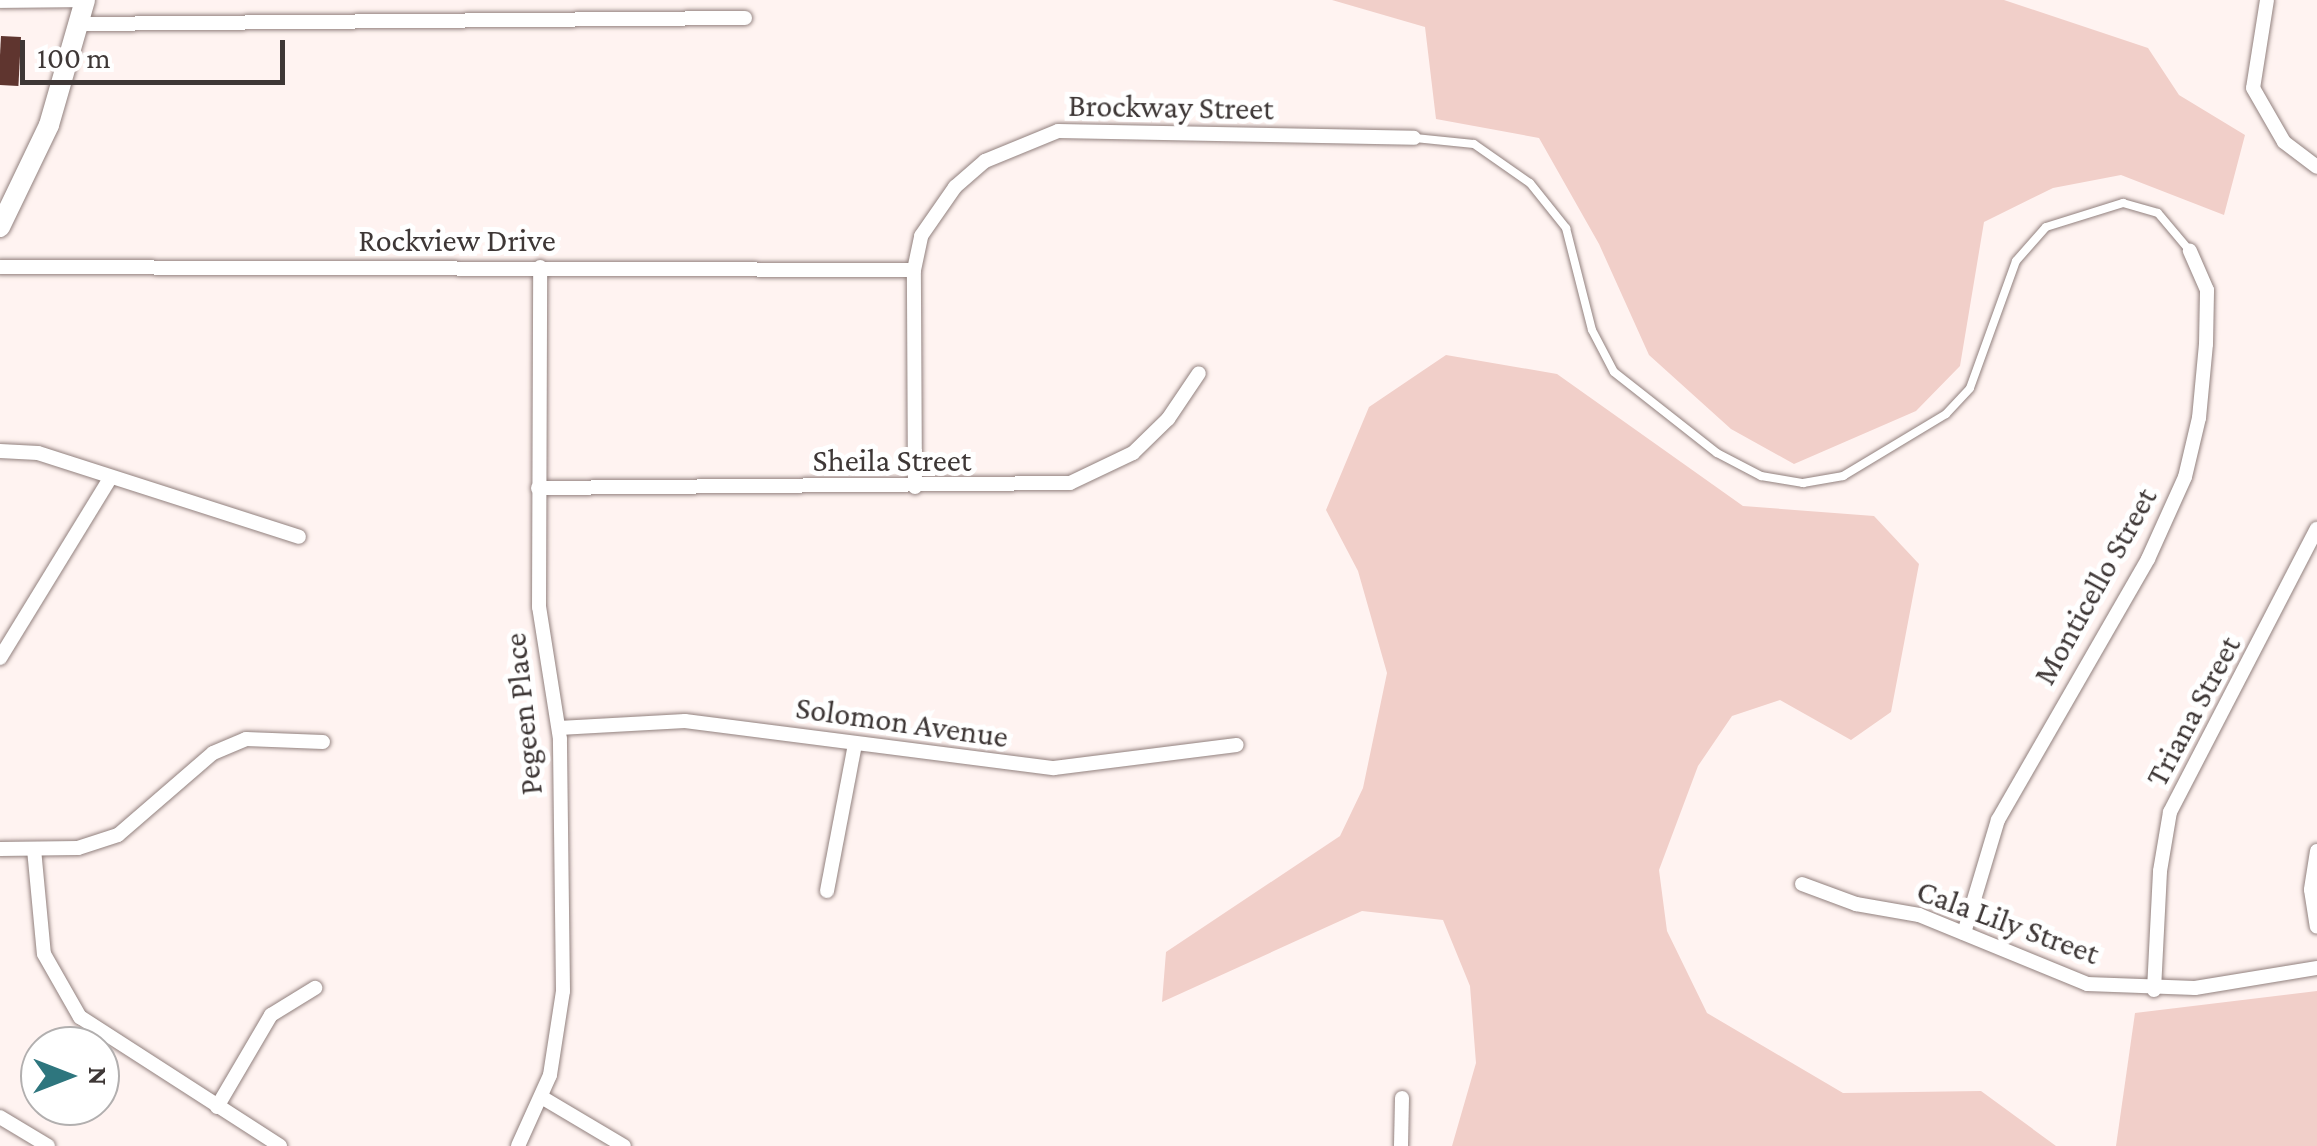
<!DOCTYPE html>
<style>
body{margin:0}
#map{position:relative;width:2317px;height:1146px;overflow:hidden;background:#fff3f1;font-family:"Crimson Pro",serif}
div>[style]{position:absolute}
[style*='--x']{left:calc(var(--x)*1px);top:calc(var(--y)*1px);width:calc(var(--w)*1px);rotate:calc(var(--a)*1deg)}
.green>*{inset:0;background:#f1cfc9}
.building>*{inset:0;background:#5f352f;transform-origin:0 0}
.roads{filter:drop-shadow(0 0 2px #92817e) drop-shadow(0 0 2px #92817e)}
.lane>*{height:8px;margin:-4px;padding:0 4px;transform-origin:4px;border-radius:4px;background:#fff}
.street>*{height:14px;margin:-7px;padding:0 7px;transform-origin:7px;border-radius:7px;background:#fff}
.secondary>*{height:20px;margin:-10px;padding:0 10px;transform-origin:10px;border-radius:10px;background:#fff}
span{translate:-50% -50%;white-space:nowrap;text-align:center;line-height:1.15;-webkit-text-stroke:10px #fff;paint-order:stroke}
.street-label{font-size:32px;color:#3e3736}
.north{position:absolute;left:20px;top:1026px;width:100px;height:100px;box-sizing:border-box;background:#fff;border:2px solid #b2afaf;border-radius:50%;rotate:90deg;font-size:28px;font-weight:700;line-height:40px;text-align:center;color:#3e3736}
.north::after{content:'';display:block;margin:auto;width:35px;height:45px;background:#2e767e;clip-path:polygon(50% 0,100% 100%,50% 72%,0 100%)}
.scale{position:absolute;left:20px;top:40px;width:265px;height:45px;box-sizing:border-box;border:5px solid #3e3736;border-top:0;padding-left:12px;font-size:30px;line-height:35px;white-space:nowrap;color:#3e3736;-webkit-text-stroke:8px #fff;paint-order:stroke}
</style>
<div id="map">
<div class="green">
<i style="clip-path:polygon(1332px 0,2004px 0,2148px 48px,2179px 95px,2245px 135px,2224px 215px,2121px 175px,2053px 188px,1984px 222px,1960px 366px,1916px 411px,1794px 464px,1731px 429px,1649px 355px,1599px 244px,1539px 138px,1436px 119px,1425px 27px)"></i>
<i style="clip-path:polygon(1446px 355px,1557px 374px,1743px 506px,1874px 516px,1919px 564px,1891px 712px,1851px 740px,1780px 700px,1732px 716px,1698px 766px,1659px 870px,1667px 931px,1707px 1013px,1843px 1093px,1981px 1091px,2056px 1146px,1452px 1146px,1476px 1063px,1470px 986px,1443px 920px,1362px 911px,1162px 1002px,1166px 952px,1340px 836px,1363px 788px,1387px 673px,1358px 571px,1326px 510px,1369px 407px)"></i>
<i style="clip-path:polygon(2317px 991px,2317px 1146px,2116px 1146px,2135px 1013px)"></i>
</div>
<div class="building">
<i style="left:1px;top:36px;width:20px;height:49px;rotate:3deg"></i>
</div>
<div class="roads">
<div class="lane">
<i style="--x:1415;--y:138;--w:59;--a:5.8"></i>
<i style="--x:1474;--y:144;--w:68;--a:34.9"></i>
<i style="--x:1530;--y:183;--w:58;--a:51.3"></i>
<i style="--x:1566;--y:228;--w:105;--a:75.7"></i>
<i style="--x:1592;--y:330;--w:47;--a:62.4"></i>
<i style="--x:1614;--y:372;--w:131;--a:38.2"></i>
<i style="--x:1717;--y:453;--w:50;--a:27.6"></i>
<i style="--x:1761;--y:476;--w:43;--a:9.5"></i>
<i style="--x:1803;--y:483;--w:41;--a:-9.9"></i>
<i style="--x:1843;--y:476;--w:120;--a:-31"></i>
<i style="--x:1946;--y:414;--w:35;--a:-47"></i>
<i style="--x:1970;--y:388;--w:135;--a:-70.1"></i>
<i style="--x:2016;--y:261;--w:45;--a:-48.6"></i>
<i style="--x:2046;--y:227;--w:81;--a:-17.3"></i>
<i style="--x:2123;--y:203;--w:36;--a:16"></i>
<i style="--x:2158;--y:213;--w:50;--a:49.9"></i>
</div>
<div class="street">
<i style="--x:2267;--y:0;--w:89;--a:99"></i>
<i style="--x:2253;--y:88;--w:62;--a:60.1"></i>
<i style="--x:2284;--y:142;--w:41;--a:37.1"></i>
<i style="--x:0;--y:1;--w:85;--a:-0.7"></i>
<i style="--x:80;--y:24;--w:665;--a:-0.52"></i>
<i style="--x:0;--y:267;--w:914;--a:0.19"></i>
<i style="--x:0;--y:451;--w:38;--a:3"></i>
<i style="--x:38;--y:453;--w:274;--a:17.8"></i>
<i style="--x:915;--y:487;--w:217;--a:-90.3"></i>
<i style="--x:914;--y:270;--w:35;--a:-78"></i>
<i style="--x:921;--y:236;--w:60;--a:-55.2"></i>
<i style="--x:955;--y:187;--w:40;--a:-41"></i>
<i style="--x:985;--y:161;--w:79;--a:-22.3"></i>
<i style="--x:1058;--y:131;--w:356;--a:1.1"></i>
<i style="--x:538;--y:488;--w:532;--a:-0.54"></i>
<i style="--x:1070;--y:483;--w:70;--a:-25.5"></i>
<i style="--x:1133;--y:453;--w:49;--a:-44.2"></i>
<i style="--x:1168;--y:419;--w:55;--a:-56"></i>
<i style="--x:0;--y:658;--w:212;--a:-58.5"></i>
<i style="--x:559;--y:728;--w:126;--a:-3.2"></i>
<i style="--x:685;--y:721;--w:372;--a:7.3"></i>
<i style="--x:1054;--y:768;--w:184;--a:-7.2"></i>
<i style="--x:0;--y:849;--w:78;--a:-0.7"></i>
<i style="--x:78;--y:848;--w:42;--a:-18"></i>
<i style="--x:118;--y:835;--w:125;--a:-40.8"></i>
<i style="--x:213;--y:753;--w:36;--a:-23"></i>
<i style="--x:246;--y:739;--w:77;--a:2.2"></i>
<i style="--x:34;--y:849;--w:105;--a:84.6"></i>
<i style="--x:44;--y:954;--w:73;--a:60.3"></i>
<i style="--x:80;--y:1017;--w:238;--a:32.8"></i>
<i style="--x:2317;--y:851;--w:39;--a:99"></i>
<i style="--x:2311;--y:890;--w:37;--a:81"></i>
<i style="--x:1802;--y:884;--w:58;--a:20.3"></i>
<i style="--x:1856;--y:904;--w:64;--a:9.9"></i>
<i style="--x:1919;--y:915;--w:182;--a:22.3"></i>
<i style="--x:2087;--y:984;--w:108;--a:2.1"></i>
<i style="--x:2195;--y:988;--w:124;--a:-9.3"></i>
<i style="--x:827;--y:891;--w:150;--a:-79.2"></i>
<i style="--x:1964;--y:933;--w:118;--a:-73.3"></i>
<i style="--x:1998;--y:820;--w:301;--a:-60.1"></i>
<i style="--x:2148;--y:559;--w:90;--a:-65.7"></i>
<i style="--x:2185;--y:477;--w:61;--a:-76.7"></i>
<i style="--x:2199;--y:418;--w:74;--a:-84.6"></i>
<i style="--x:2206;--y:344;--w:54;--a:-88.9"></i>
<i style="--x:2207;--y:290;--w:43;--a:-113.6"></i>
<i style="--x:2154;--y:990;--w:119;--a:-87.1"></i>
<i style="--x:2160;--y:871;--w:60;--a:-80.4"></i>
<i style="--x:2170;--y:812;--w:319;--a:-62.6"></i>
<i style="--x:543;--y:1098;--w:94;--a:30.7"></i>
<i style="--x:217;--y:1107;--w:107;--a:-59.6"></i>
<i style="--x:271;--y:1015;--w:52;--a:-31.5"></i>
<i style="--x:0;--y:1117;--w:56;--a:31.1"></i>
<i style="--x:518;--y:1146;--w:78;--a:-65.7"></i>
<i style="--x:550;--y:1075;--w:85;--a:-81.2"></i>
<i style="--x:563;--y:991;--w:252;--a:-90.7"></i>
<i style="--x:560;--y:739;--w:134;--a:-99"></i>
<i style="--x:539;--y:607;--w:340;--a:-89.8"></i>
<i style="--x:1401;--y:1146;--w:48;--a:-88.8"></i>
</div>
<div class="secondary">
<i style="--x:0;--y:227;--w:113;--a:-64.3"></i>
<i style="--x:49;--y:125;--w:130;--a:-73.9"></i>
</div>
</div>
<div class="street-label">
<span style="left:1171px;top:107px;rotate:1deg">Brockway Street</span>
<span style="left:457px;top:240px">Rockview Drive</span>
<span style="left:892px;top:460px">Sheila Street</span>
<span style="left:2095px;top:586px;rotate:-61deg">Monticello Street</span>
<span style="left:2193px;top:711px;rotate:-62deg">Triana Street</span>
<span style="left:523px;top:714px;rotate:-96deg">Pegeen Place</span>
<span style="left:902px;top:722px;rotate:8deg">Solomon Avenue</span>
<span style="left:2008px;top:922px;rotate:20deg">Cala Lily Street</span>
</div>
<div class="north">N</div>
<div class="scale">100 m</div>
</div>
